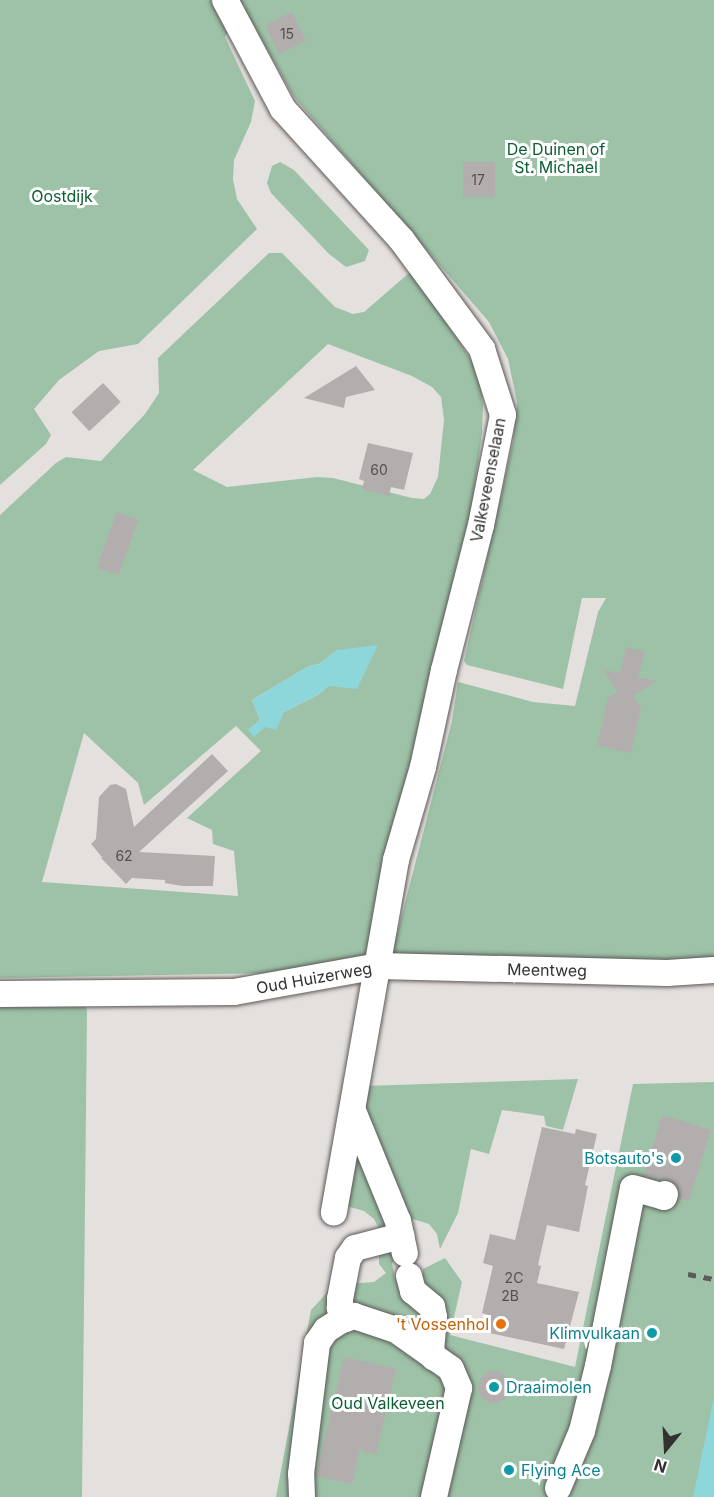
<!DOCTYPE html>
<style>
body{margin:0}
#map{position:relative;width:714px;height:1497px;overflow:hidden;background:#e4e0de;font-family:Inter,sans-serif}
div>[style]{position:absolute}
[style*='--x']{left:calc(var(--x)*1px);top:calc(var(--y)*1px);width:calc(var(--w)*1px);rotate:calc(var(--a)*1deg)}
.green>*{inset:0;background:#9dc2a7}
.water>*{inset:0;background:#8dd6d9}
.building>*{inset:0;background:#b2aead;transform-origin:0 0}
.round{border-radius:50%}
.roads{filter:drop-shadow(0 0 2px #5c5957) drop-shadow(0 0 2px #5c5957)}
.street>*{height:26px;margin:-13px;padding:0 13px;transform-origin:13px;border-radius:13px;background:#fff}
.rail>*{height:4.5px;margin-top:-2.25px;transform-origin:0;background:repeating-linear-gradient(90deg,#5e5c5a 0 8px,transparent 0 16px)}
.dots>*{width:16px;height:16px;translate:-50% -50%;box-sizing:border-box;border:3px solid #fff;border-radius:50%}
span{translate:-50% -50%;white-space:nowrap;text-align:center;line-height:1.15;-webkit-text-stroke:6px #fff;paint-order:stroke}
.number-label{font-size:14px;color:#545150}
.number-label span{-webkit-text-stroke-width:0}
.park-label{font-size:16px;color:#0c5e33}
.street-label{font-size:16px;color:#343231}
.culture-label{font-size:16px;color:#0d838f}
.right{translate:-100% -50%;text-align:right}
.left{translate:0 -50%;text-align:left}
.food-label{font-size:16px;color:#c56008}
.north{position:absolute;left:636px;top:1419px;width:60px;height:60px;-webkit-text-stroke:4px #fff;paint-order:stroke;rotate:198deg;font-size:16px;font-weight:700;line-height:24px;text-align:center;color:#343231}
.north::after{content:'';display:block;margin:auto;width:21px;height:27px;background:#343231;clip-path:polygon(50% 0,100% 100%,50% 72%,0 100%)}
</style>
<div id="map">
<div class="green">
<i style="clip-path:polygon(0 0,714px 0,714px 965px,389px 965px,452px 721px,458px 682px,533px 702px,575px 706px,598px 612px,606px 598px,582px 598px,563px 689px,467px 665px,464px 661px,513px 442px,517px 402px,508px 359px,489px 322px,294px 97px,245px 10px,244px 4px,225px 37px,255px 101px,251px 122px,234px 160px,233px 179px,237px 199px,257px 229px,138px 344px,99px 351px,59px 380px,34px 409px,51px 435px,46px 444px,0 485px)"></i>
<i style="clip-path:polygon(280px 162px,294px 170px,369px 250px,365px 261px,346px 267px,329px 254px,271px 193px,267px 183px,272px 166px)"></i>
<i style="clip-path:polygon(evenodd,269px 253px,282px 253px,335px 307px,353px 314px,364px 312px,409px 273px,421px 282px,479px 373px,483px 405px,482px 433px,471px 515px,427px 686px,424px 707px,365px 969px,271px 973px,0 978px,0 515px,56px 463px,66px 457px,101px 461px,145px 414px,159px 393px,158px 358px,269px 253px,328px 344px,412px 376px,432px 387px,441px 397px,444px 420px,438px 477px,430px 494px,424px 499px,412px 498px,333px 478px,317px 477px,227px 487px,193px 470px,328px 344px,269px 253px,337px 650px,328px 686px,318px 695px,284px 712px,265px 727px,248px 730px,260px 720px,252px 700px,309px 666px,319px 664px,337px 650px,269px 253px,236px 726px,261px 751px,187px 818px,212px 830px,213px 844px,234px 851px,238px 896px,42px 882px,84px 733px,138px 783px,144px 805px,236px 726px)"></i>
<i style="clip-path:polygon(0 1004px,86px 1007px,87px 1011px,82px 1497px,0 1497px)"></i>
<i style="clip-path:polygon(578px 1079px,563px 1130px,546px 1126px,544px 1116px,502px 1110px,489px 1154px,471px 1149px,458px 1213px,440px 1249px,437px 1234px,429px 1224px,413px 1219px,398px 1221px,380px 1230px,374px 1219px,364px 1211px,350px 1207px,340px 1209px,363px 1086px)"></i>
<i style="clip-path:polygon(714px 1082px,714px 1497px,276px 1497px,311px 1310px,337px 1282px,348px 1284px,374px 1282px,386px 1273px,379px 1264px,379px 1255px,385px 1249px,399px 1255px,392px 1263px,395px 1278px,423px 1274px,423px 1269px,445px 1258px,462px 1282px,450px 1335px,575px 1367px,633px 1084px)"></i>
</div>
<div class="water">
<i style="clip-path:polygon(378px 645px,357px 689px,328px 686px,318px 695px,284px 712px,276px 730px,265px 727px,254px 737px,248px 730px,260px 720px,252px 700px,309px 666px,319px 664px,337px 650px)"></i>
<i style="clip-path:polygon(714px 1397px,714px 1497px,693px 1497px)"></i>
</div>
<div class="building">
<i style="left:292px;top:12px;width:32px;height:30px;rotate:64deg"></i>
<i style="left:463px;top:162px;width:32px;height:35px"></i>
<i style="clip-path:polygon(356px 366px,375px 390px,346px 397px,344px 408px,304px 398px)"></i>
<i style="left:103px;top:383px;width:26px;height:43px;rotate:47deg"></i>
<i style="clip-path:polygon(368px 443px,413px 453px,404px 490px,391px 487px,389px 496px,362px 489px,364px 481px,359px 479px)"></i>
<i style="left:117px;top:512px;width:23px;height:59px;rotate:20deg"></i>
<i style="clip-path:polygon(626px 647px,645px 652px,638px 677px,656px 681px,633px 696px,641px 708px,631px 753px,597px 745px,608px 697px,618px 693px,604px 670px,620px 673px)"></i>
<i style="clip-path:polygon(212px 754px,228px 771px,139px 852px,215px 856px,213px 886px,182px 886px,165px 883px,165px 880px,132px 878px,126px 884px,101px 858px,102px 857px,91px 844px,96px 839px,99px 797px,110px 785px,116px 784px,126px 789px,134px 827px)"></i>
<i style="clip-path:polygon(662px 1115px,711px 1130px,689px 1201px,679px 1198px,680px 1190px,670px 1180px,644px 1175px)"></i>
<i style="clip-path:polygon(542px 1127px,575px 1134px,576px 1129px,597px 1134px,585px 1185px,588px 1186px,579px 1232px,547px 1225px,538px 1265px,541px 1266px,537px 1283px,579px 1292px,564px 1349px,485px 1332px,488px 1315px,482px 1313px,493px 1266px,483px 1263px,490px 1234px,515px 1240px)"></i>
<i style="clip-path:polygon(344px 1357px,396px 1369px,376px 1455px,360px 1450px,352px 1484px,316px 1476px)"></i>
<i class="round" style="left:478px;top:1371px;width:32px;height:32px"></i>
</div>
<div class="roads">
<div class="street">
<i style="--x:225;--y:0;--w:123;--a:62"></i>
<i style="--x:283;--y:109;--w:176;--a:47.8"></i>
<i style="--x:401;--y:239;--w:137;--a:53.6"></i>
<i style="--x:482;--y:349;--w:69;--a:72.3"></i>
<i style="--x:503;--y:415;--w:112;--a:101.3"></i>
<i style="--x:481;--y:525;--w:150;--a:104.3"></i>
<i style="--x:444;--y:670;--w:99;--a:102.2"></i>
<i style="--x:423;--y:767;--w:97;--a:106.2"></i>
<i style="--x:396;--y:860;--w:358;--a:100"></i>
<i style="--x:0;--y:994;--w:234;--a:-0.5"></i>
<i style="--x:234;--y:992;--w:147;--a:-10.2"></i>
<i style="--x:379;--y:966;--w:288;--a:1.4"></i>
<i style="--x:667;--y:973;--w:47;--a:-3.7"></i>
<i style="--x:353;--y:1111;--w:119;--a:67.8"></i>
<i style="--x:398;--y:1221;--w:33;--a:78"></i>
<i style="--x:409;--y:1276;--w:16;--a:75"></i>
<i style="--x:413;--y:1291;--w:25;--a:40"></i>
<i style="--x:432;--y:1307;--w:10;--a:79"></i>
<i style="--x:434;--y:1317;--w:32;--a:95"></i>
<i style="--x:431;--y:1349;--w:9;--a:72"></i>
<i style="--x:346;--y:1319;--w:13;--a:-119"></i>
<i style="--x:340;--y:1308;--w:9;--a:-90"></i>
<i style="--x:340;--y:1299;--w:42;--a:-79"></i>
<i style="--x:348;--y:1258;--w:12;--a:-55"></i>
<i style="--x:355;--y:1248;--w:48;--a:-14.6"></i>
<i style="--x:558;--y:1488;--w:62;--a:-67.2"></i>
<i style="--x:582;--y:1431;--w:67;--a:-76.2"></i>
<i style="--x:598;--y:1366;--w:181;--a:-78.9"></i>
<i style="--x:633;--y:1188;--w:32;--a:16"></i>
<i style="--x:664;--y:1197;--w:3;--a:-72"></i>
<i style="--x:302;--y:1497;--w:23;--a:-92"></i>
<i style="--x:301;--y:1474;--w:132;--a:-83"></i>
<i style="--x:317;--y:1343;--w:16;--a:-55"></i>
<i style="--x:326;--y:1330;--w:17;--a:-33"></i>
<i style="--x:340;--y:1321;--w:15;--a:-20"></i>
<i style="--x:354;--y:1316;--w:44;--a:18.4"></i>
<i style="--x:396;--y:1330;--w:67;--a:35.3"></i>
<i style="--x:451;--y:1369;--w:21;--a:67"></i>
<i style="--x:459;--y:1388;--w:112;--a:102.9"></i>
</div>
</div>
<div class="rail">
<i style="--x:688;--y:1274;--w:26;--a:11"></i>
</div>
<div class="dots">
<i style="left:676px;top:1158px;background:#0f9aa8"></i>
<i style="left:501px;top:1324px;background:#e8710a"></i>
<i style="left:652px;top:1333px;background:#0f9aa8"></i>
<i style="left:494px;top:1387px;background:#0f9aa8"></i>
<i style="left:509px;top:1470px;background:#0f9aa8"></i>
</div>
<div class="number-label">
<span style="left:287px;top:34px">15</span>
<span style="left:478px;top:180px">17</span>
<span style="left:379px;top:470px">60</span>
<span style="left:124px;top:856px">62</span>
<span style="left:514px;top:1278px">2C</span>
<span style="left:510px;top:1296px">2B</span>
</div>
<div class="park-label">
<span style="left:556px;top:158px">De Duinen of<br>St. Michael</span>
<span style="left:62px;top:196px">Oostdijk</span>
<span style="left:388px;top:1403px">Oud Valkeveen</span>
</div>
<div class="street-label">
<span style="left:488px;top:480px;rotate:-79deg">Valkeveenselaan</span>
<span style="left:547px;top:970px;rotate:1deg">Meentweg</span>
<span style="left:314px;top:978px;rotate:-10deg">Oud Huizerweg</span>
</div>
<div class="culture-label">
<span class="right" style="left:664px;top:1158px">Botsauto's</span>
<span class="right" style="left:640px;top:1333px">Klimvulkaan</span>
<span class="left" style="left:506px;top:1387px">Draaimolen</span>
<span class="left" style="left:521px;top:1470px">Flying Ace</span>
</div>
<div class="food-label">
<span class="right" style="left:489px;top:1324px">'t Vossenhol</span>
</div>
<div class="north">N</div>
</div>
